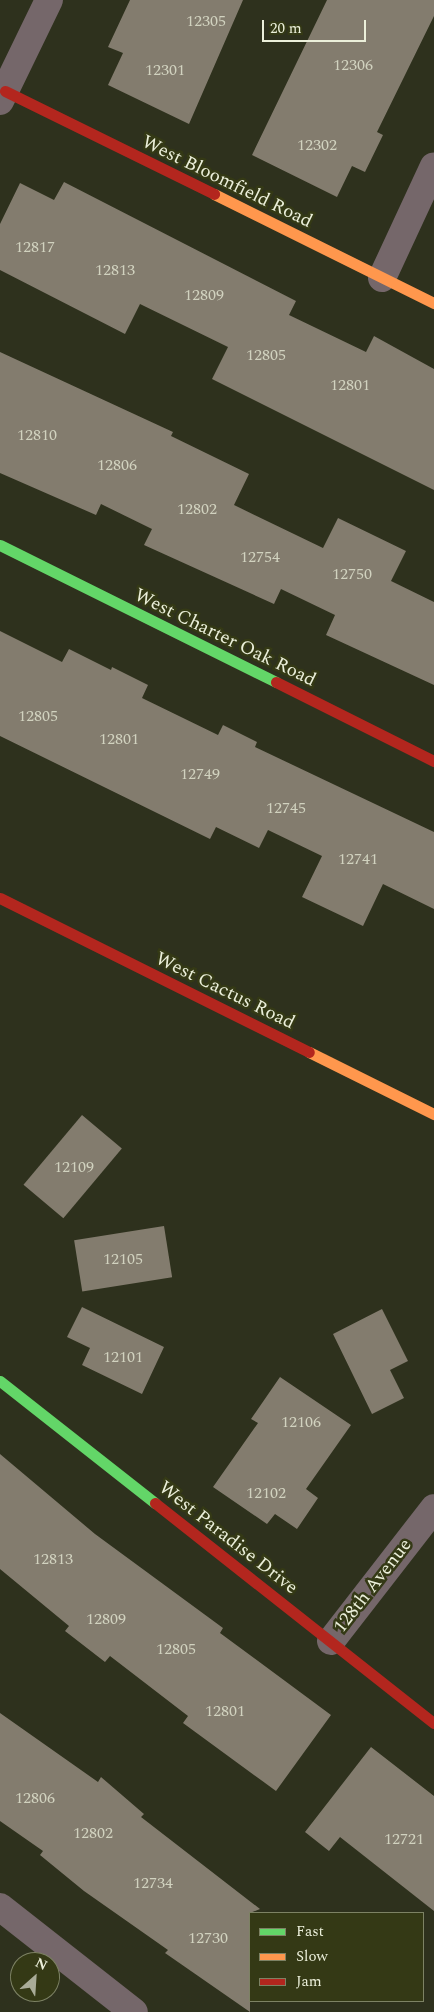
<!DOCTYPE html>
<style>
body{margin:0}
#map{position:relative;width:434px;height:2012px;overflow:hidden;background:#2e311d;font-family:Spectral,serif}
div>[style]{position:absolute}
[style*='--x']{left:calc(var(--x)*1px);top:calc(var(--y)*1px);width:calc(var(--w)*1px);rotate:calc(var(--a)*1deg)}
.building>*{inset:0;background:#837c6e;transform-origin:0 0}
.street>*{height:28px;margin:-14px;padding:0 14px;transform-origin:14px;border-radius:14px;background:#75676a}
.fast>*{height:11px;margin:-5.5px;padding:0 5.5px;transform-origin:5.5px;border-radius:5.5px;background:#63d668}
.slow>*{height:11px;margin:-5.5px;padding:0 5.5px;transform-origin:5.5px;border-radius:5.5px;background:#ff974d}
.jam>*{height:11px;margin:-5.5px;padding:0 5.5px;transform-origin:5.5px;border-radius:5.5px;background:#b3261e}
span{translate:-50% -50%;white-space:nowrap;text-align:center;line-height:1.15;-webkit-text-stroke:5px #343915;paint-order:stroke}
.number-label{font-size:16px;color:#d1d2bf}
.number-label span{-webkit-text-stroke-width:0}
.street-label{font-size:19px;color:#ebefda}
.legend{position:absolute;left:249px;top:1912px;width:175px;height:90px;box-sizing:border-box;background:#343915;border:1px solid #7d8264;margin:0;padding:6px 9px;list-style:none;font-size:15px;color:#ebefda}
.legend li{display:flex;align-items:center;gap:10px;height:25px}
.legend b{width:25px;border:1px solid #7d8264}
.north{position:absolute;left:10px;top:1952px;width:50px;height:50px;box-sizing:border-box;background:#343915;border:1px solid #7d8264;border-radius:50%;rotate:26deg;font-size:14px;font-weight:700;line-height:20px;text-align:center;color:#ebefda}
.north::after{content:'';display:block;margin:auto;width:18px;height:22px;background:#a9ac98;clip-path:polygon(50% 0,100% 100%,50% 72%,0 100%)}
.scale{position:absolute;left:262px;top:20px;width:104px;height:22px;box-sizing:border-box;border:2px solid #ebefda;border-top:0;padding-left:6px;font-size:15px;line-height:18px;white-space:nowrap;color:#ebefda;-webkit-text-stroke:4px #343915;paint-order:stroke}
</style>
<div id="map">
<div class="building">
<i style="clip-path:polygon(130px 0,243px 0,189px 124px,108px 85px,123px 53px,108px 47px)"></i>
<i style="clip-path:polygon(327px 0,434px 0,434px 16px,377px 132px,383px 135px,365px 172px,352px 166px,337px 197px,252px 155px)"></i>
<i style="clip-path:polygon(64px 182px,296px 301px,289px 315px,366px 352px,374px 336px,434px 369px,434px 490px,212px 379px,228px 347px,140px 304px,125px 334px,0 270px,0 224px,20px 183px,54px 200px)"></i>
<i style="clip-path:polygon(0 352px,173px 432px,171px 436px,249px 474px,234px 505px,323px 548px,338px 518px,406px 551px,391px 581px,434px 602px,434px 685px,326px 635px,335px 615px,281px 589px,274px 604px,144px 545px,152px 529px,101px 504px,96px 515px,0 473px)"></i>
<i style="clip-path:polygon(0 631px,62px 662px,69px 649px,111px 670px,112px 667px,148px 685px,142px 698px,218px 735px,223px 725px,257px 742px,255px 747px,434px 832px,434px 909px,383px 884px,363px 926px,302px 897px,322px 856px,268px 830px,259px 848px,216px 827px,210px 839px,0 736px)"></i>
<i style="left:82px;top:1115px;width:52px;height:91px;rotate:40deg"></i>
<i style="left:164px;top:1226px;width:52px;height:91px;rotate:81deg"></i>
<i style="clip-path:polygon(82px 1307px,164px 1347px,142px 1394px,82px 1365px,90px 1348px,67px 1337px)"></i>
<i style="clip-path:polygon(382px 1309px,408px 1361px,390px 1370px,404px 1398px,372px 1414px,333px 1334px)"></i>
<i style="clip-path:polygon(280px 1377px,351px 1425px,306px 1489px,318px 1498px,297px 1529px,275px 1514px,267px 1524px,213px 1487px,258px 1423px,251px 1419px)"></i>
<i style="clip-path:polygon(0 1454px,95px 1534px,223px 1628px,220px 1633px,331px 1715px,276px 1791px,183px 1723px,188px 1716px,110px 1656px,105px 1662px,65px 1631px,69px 1626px,0 1569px)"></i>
<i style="clip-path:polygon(0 1713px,98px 1782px,101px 1777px,144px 1814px,141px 1817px,260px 1909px,250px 1913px,250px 2012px,165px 1953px,168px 1950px,84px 1891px,40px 1855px,43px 1851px,0 1821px)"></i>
<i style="clip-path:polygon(371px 1747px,434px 1796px,434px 1911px,340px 1837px,329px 1851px,305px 1832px)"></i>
</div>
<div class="street">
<i style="--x:0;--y:101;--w:112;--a:-64.1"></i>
<i style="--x:382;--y:278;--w:123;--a:-65.1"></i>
<i style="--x:331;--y:1641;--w:168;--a:-52.2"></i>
<i style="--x:0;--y:1907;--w:170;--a:38.1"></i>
</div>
<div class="fast">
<i style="--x:0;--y:545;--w:308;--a:26.4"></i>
<i style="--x:0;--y:1381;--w:197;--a:38.2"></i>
</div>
<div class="slow">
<i style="--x:214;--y:194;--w:246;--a:26.4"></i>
<i style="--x:309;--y:1052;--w:140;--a:26.4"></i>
</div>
<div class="jam">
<i style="--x:5;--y:91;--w:233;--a:26.2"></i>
<i style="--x:276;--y:682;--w:177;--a:26.6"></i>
<i style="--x:0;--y:898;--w:345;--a:26.5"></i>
<i style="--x:155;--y:1503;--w:355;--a:38.3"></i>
</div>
<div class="number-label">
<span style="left:206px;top:21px">12305</span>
<span style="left:353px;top:65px">12306</span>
<span style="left:165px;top:70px">12301</span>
<span style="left:317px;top:145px">12302</span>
<span style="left:35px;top:247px">12817</span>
<span style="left:115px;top:270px">12813</span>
<span style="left:204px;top:295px">12809</span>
<span style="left:266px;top:355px">12805</span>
<span style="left:350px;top:385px">12801</span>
<span style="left:37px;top:435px">12810</span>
<span style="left:117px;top:465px">12806</span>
<span style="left:197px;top:509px">12802</span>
<span style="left:260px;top:557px">12754</span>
<span style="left:352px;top:574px">12750</span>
<span style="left:38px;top:716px">12805</span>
<span style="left:119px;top:739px">12801</span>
<span style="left:200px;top:774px">12749</span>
<span style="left:286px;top:808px">12745</span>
<span style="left:358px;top:859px">12741</span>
<span style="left:74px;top:1167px">12109</span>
<span style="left:123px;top:1259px">12105</span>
<span style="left:123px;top:1357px">12101</span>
<span style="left:301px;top:1422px">12106</span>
<span style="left:266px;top:1493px">12102</span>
<span style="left:53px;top:1559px">12813</span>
<span style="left:106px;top:1619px">12809</span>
<span style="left:176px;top:1649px">12805</span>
<span style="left:225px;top:1711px">12801</span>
<span style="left:35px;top:1798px">12806</span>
<span style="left:93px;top:1833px">12802</span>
<span style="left:404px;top:1839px">12721</span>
<span style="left:153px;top:1883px">12734</span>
<span style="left:208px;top:1938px">12730</span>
</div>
<div class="street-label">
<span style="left:227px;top:182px;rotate:26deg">West Bloomfield Road</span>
<span style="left:225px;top:638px;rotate:26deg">West Charter Oak Road</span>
<span style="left:225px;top:991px;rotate:26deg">West Cactus Road</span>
<span style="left:228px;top:1538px;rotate:38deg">West Paradise Drive</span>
<span style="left:373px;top:1586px;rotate:-52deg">128th Avenue</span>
</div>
<ul class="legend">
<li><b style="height:6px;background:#63d668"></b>Fast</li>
<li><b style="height:6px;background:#ff974d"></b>Slow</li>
<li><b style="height:6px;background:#b3261e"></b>Jam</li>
</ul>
<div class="north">N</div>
<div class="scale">20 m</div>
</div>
